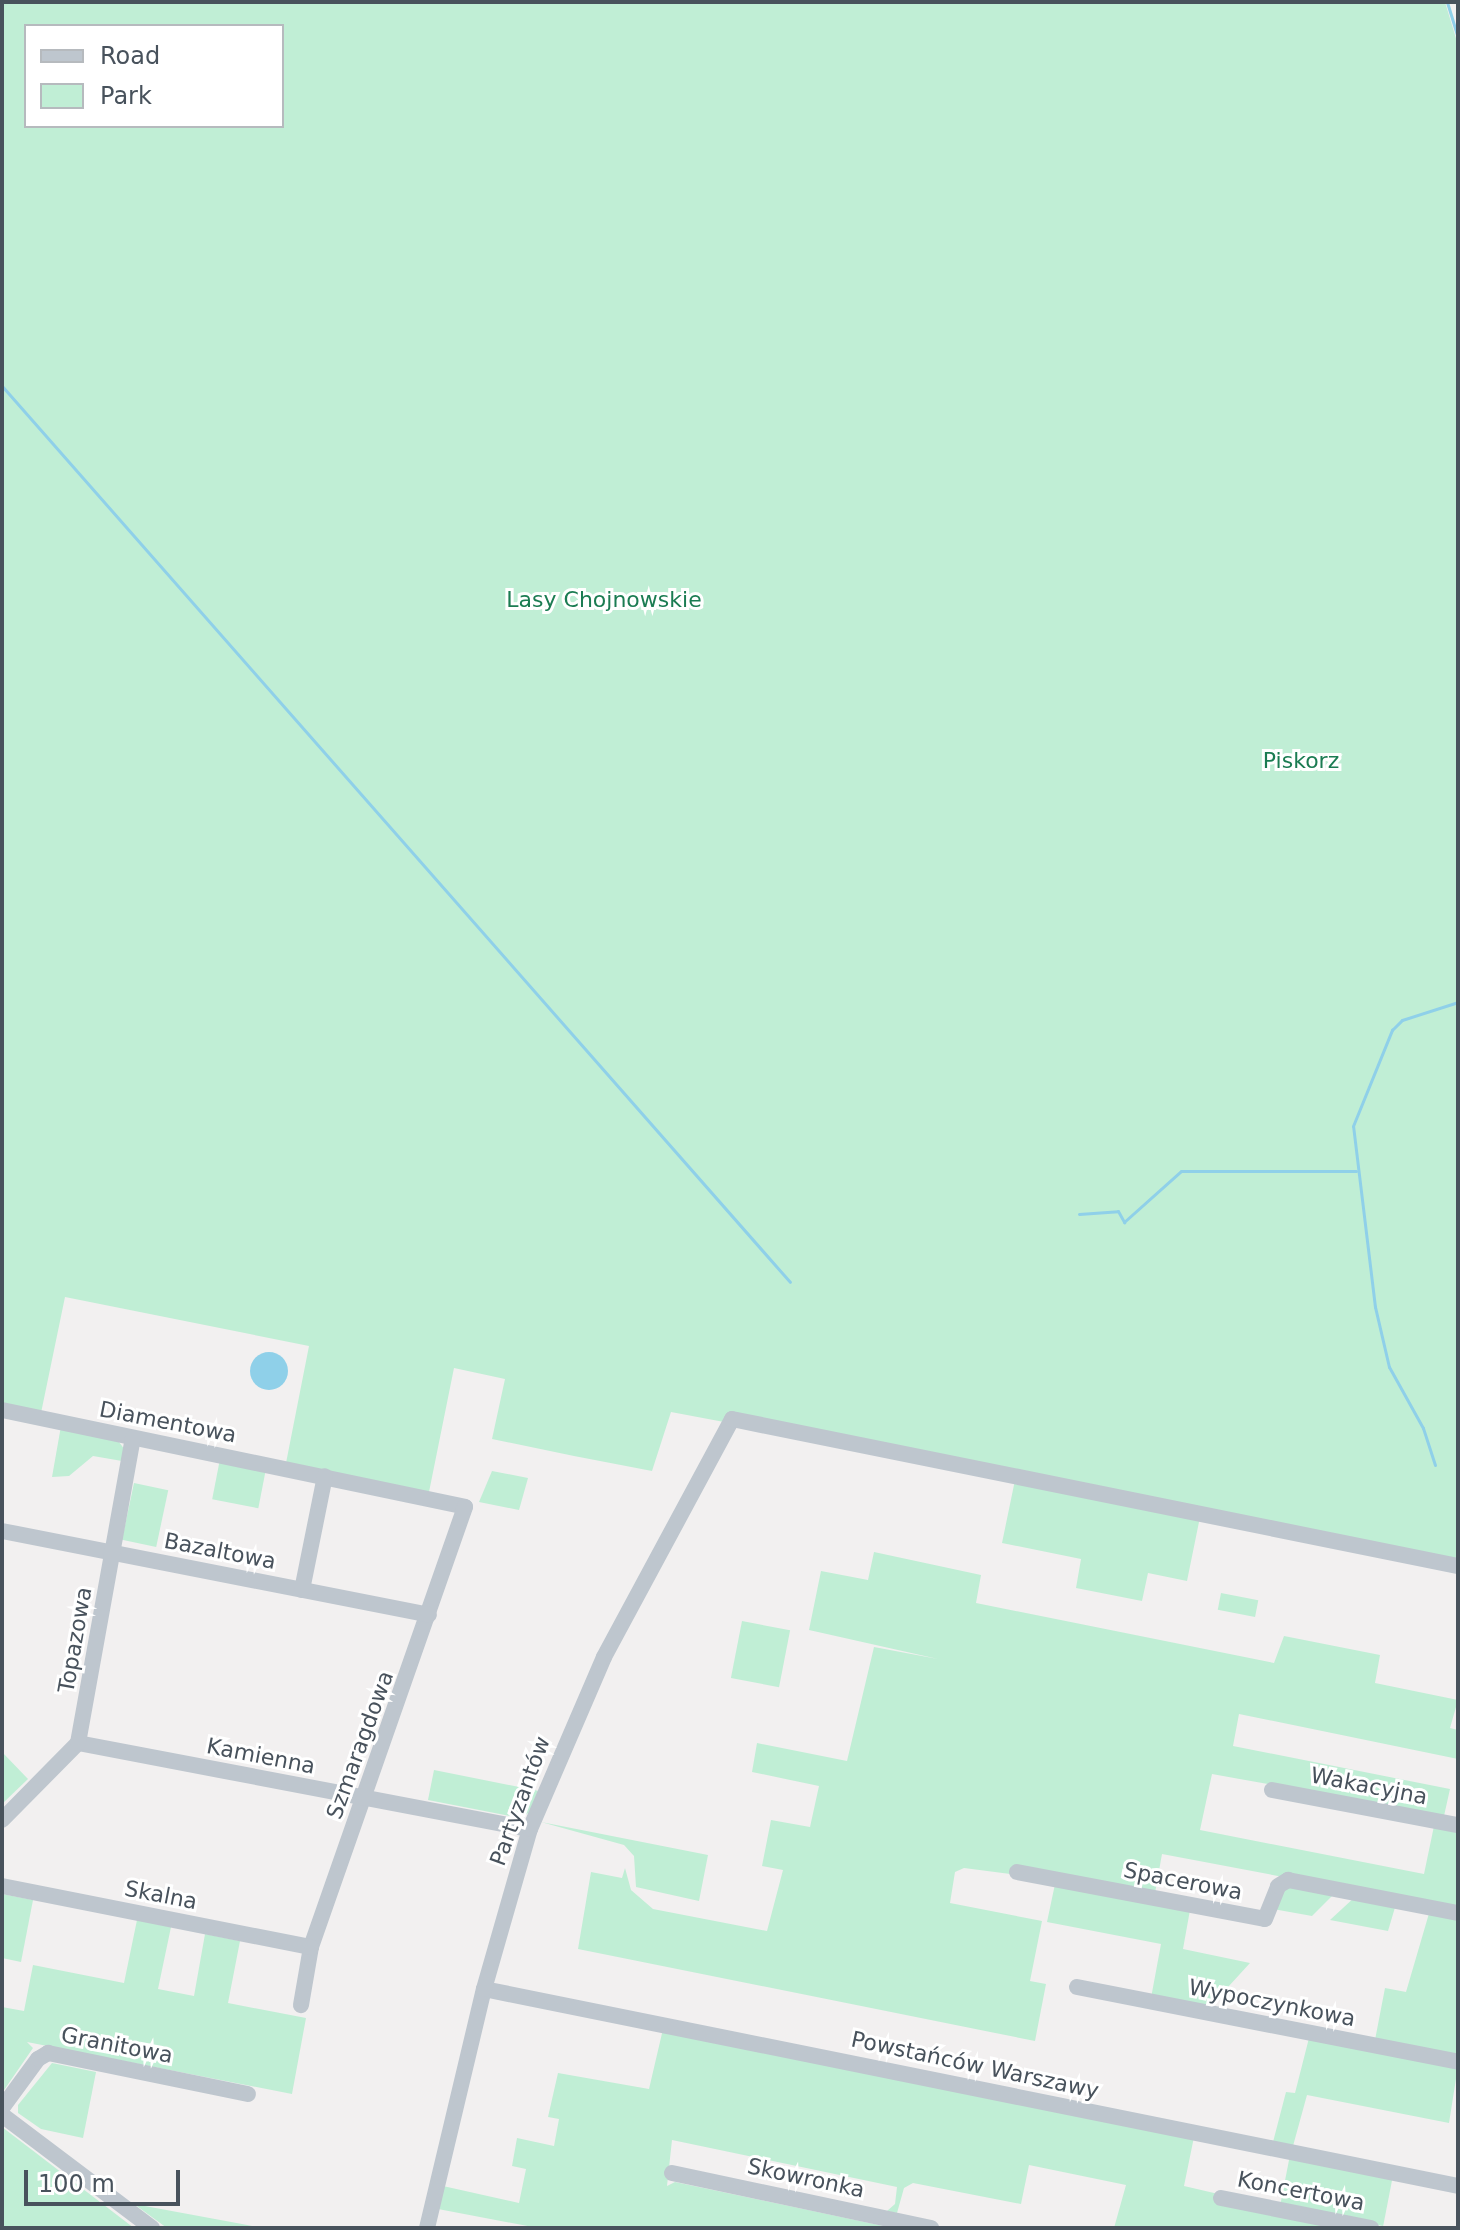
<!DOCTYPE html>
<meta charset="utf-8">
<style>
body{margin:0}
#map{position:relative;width:1460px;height:2230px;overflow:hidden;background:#f2f0f0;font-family:"DejaVu Sans",sans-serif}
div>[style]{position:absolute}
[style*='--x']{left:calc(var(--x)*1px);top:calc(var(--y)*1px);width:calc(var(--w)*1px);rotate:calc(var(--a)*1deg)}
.green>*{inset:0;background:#c0eed5;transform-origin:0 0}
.water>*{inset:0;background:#8fd0e9}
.round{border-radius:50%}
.stream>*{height:3px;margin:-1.5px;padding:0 1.5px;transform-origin:1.5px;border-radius:1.5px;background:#8fd0e9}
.minor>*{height:16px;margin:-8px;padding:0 8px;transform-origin:8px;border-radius:8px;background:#bec6ce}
span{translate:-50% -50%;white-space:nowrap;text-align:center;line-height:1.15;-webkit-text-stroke:6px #fff;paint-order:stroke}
.park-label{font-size:22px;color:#1b7c52}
.street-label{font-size:22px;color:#48525c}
.frame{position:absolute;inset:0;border:4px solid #48525c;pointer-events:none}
.legend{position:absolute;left:24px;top:24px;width:260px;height:104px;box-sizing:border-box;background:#fff;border:2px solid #b6babe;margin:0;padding:10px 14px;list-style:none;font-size:24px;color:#48525c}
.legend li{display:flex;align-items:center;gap:16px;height:40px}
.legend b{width:40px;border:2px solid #b6babe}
.scale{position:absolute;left:24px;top:2170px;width:156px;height:36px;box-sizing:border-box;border:4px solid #48525c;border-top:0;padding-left:10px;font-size:24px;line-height:28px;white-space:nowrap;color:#48525c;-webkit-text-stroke:6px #fff;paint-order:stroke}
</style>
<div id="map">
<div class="green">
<i style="clip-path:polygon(evenodd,2px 2px,1445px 2px,1458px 45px,1458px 1561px,671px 1412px,652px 1471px,574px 1456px,492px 1439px,505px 1379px,454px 1368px,429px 1492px,286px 1463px,309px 1346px,65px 1297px,41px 1413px,2px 1405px,2px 2px,26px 26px,282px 26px,282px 126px,26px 126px,26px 26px)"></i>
<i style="clip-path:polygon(61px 1426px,116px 1438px,125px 1450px,122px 1461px,93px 1456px,69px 1476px,52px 1477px)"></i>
<i style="left:220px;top:1459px;width:47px;height:41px;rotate:11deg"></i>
<i style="clip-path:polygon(492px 1471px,528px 1478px,519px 1510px,479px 1502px)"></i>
<i style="clip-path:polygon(1015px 1480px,1200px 1517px,1187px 1581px,1148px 1573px,1142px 1601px,1076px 1588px,1081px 1559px,1002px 1543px)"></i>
<i style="left:134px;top:1483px;width:35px;height:58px;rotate:12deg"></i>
<i style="clip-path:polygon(874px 1552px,981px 1575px,976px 1603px,1274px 1663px,1284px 1636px,1380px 1655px,1375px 1683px,1458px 1700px,1450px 1728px,1458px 1730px,1458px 1759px,1239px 1714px,1233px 1746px,1450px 1789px,1444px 1816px,1212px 1774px,1200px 1830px,1424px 1874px,1434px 1826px,1458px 1831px,1458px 1910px,1162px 1854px,1155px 1893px,964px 1868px,955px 1872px,950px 1903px,1042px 1921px,1030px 1981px,1046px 1984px,1035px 2041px,578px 1949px,591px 1872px,622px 1878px,625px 1868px,631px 1890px,653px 1909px,767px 1931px,783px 1870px,762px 1866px,771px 1820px,810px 1827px,819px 1786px,752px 1772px,757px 1743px,847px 1761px,874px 1647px,938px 1659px,809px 1630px,821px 1571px,868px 1580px)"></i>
<i style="left:1221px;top:1593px;width:38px;height:17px;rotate:11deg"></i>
<i style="left:742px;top:1621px;width:49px;height:58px;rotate:11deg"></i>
<i style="clip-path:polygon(2px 1752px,28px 1779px,2px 1804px)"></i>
<i style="clip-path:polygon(434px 1770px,539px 1791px,530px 1812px,520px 1818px,428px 1800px)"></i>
<i style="clip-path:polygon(541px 1822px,708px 1855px,699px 1901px,636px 1887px,634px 1856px,624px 1845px)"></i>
<i style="clip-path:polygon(1289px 1883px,1336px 1892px,1312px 1916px,1273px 1909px)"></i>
<i style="clip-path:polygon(1055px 1884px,1190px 1910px,1183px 1949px,1250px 1963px,1207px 2010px,1151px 1998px,1161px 1944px,1047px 1922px)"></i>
<i style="clip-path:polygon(2px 1894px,33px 1900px,21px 1962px,2px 1958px)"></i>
<i style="clip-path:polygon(1356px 1896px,1396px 1904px,1388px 1931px,1330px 1920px)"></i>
<i style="clip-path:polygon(1430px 1910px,1458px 1916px,1458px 2056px,1375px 2040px,1385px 1988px,1406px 1992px)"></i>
<i style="clip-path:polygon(137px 1920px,171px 1927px,158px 1989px,194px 1996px,205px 1934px,240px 1941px,228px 2003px,306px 2018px,292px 2094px,27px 2042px,33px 2048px,2px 2093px,2px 2007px,24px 2011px,33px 1965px,124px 1983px)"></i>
<i style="clip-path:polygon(663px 2029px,1194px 2137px,1184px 2186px,1365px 2228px,1114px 2228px,1126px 2185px,1029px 2165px,1021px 2204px,913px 2183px,904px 2188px,897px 2213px,887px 2211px,895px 2204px,897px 2187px,672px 2140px,667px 2186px,675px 2182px,893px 2228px,538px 2228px,438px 2209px,443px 2186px,519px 2203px,526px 2169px,512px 2166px,517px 2138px,554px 2146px,559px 2119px,548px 2117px,558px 2073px,649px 2089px)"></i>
<i style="clip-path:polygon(1309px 2038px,1458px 2066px,1449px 2123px,1307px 2095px,1293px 2146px,1273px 2142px,1286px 2092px,1295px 2093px)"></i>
<i style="clip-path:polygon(52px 2063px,96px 2072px,83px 2138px,41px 2129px,18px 2113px,18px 2105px)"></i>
<i style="clip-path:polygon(2px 2127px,134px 2228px,2px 2228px)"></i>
<i style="left:1290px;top:2155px;width:105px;height:52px;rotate:11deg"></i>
<i style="clip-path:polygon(134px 2204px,242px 2224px,262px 2228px,167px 2228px)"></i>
</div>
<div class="water">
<i class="round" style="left:250px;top:1352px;width:38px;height:38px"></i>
</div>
<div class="stream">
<i style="--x:1447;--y:2;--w:39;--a:73"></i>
<i style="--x:2;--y:386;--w:1193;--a:48.67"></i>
<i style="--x:1079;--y:1214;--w:39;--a:-4"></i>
<i style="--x:1118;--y:1211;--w:13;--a:61"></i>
<i style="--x:1124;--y:1222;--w:76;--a:-41.8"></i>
<i style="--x:1181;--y:1171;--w:175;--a:0"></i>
<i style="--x:1435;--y:1465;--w:39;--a:-108"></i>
<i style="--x:1423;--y:1428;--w:70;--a:-119.1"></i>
<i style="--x:1389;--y:1367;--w:62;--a:-103.1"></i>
<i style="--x:1375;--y:1307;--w:182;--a:-96.9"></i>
<i style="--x:1353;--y:1126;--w:104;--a:-67.9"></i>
<i style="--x:1392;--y:1030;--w:14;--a:-45"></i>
<i style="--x:1402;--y:1020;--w:59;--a:-17.8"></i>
</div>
<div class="minor">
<i style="--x:2;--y:1410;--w:473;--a:11.8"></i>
<i style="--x:465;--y:1507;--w:466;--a:109.3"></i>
<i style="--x:311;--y:1947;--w:59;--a:99.8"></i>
<i style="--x:2;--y:1531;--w:435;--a:11.1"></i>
<i style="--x:302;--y:1590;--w:116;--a:-78.6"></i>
<i style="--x:78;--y:1743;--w:460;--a:10.8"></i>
<i style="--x:1272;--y:1790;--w:189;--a:10.7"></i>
<i style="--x:2;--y:1820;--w:108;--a:-45.4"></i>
<i style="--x:78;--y:1743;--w:310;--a:-79.8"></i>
<i style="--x:1017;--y:1872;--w:252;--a:10.7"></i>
<i style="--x:1265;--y:1919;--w:35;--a:-68"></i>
<i style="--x:1278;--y:1886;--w:12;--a:-31"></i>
<i style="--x:1288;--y:1880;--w:173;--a:11"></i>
<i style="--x:2;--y:1886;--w:315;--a:11.2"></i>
<i style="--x:1077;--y:1987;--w:388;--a:11.1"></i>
<i style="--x:484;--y:1989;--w:994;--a:11.43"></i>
<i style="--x:2;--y:2108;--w:61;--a:-53.7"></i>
<i style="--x:38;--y:2059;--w:12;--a:-31"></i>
<i style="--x:48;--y:2053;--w:204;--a:11.6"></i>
<i style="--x:2;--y:2115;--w:188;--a:37"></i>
<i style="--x:672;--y:2173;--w:265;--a:12"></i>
<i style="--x:1221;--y:2198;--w:153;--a:11.3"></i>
<i style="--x:427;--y:2228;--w:246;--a:-76.6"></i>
<i style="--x:484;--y:1989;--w:166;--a:-74"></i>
<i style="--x:530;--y:1829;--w:187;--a:-66.7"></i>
<i style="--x:604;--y:1657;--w:270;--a:-61.7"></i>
<i style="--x:732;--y:1419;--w:741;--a:11.45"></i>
</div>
<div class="park-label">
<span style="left:604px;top:600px">Lasy Chojnowskie</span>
<span style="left:1301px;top:761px">Piskorz</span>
</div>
<div class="street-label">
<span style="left:168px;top:1422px;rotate:11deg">Diamentowa</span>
<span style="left:220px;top:1551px;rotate:11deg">Bazaltowa</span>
<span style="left:75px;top:1640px;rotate:-80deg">Topazowa</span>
<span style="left:360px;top:1745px;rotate:-70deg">Szmaragdowa</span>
<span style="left:261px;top:1756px;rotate:11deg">Kamienna</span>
<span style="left:1369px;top:1786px;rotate:11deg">Wakacyjna</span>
<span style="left:520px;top:1801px;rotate:-70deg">Partyzantów</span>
<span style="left:1183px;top:1881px;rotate:11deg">Spacerowa</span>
<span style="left:161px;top:1895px;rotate:11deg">Skalna</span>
<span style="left:1272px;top:2003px;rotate:11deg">Wypoczynkowa</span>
<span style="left:117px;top:2045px;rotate:11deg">Granitowa</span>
<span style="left:975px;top:2065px;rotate:12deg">Powstańców Warszawy</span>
<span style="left:806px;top:2178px;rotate:12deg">Skowronka</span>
<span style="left:1301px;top:2191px;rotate:11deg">Koncertowa</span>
</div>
<div class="frame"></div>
<ul class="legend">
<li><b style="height:10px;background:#bec6ce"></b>Road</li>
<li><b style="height:22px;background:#c0eed5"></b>Park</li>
</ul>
<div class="scale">100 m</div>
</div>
